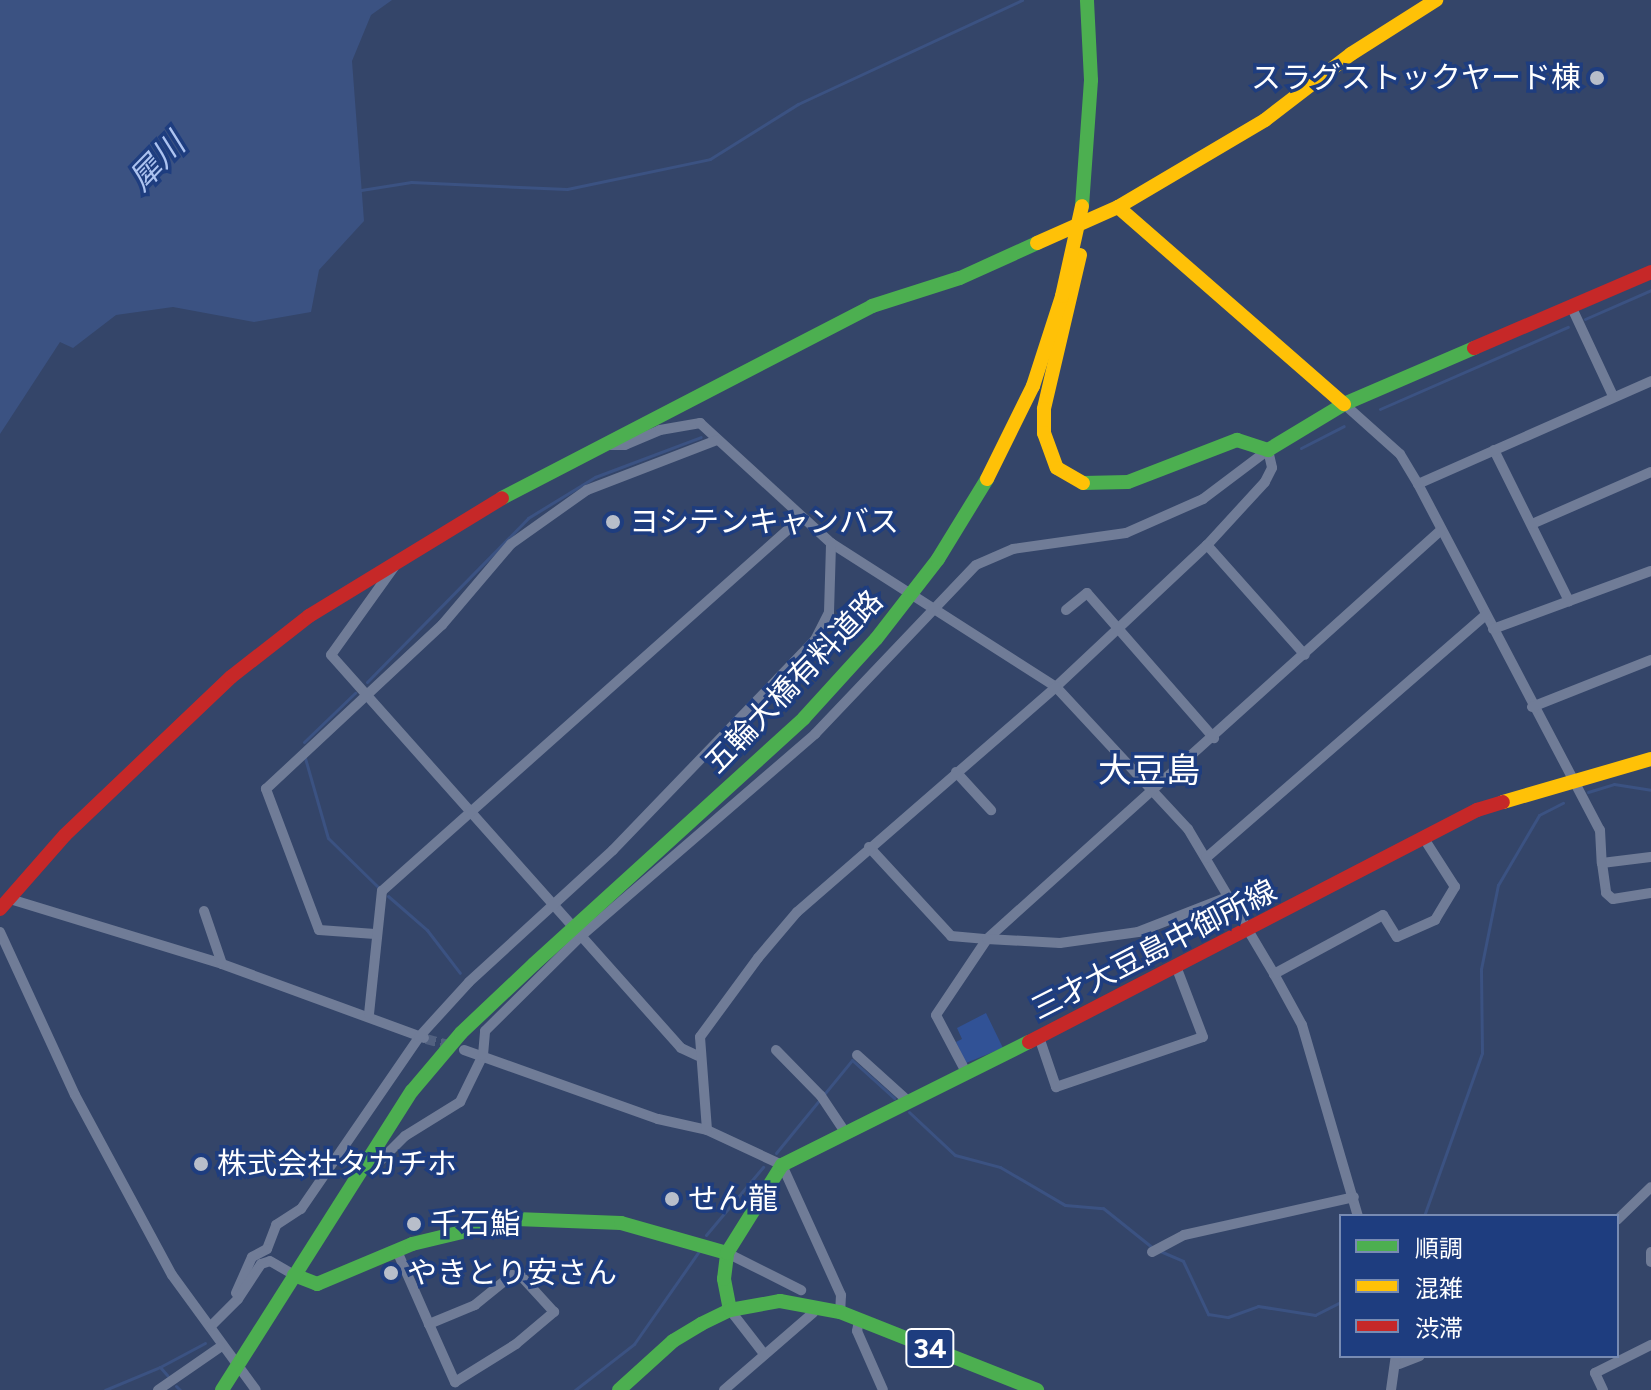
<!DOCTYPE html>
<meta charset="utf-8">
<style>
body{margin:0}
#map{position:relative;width:1651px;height:1390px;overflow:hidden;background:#344569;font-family:Figtree,"Noto Sans JP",sans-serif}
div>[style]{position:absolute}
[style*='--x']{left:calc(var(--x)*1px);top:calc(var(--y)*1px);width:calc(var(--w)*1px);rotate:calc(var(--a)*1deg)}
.green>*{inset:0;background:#315296}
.water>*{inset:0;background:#3b5282}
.stream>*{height:3px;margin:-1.5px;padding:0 1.5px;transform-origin:1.5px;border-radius:1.5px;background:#3b5282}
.street-tunnel>*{height:10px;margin-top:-5px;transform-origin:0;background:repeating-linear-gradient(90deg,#526180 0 10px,transparent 0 15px)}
.street>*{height:10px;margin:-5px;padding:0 5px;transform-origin:5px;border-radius:5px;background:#707c97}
.fast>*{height:14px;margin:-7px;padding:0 7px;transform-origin:7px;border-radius:7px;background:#4caf50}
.slow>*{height:14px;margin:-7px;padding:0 7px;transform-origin:7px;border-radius:7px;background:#ffc107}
.jam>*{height:14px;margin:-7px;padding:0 7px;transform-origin:7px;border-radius:7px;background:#c62828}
.fast-bridge>*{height:14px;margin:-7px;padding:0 7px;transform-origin:7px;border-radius:7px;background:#4caf50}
.slow-bridge>*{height:14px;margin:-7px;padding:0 7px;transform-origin:7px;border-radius:7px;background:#ffc107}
.dots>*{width:22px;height:22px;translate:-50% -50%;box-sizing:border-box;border:4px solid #1e3d7f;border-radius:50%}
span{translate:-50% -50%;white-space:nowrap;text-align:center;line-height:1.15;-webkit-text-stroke:7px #1e3d7f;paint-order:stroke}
.shield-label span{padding:2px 6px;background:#1e3d7f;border:2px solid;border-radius:6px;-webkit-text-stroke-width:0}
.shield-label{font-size:28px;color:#fff;font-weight:700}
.poi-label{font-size:30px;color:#fff}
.right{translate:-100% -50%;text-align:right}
.left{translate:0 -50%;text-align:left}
.street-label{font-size:30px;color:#fff}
.water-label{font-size:32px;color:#adc3f0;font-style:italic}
.quarter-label{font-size:34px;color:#fff}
.legend{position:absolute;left:1339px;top:1214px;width:280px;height:144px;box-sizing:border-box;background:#1e3d7f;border:2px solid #788bb2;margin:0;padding:10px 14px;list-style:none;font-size:24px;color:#fff}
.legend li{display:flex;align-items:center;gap:16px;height:40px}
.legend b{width:40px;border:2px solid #788bb2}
</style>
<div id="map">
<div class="green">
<i style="clip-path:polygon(986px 1013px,1003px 1048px,966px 1063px,956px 1042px,962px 1039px,957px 1028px)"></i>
</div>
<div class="water">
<i style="clip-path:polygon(0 0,392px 0,371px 15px,352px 61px,364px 221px,319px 270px,311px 312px,254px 322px,173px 307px,116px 315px,73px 348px,60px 342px,0 434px)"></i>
</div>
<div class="stream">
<i style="--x:361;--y:190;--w:51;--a:-9.1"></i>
<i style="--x:411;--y:182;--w:156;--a:2.6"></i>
<i style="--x:567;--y:189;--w:146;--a:-11.8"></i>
<i style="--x:710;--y:159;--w:104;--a:-32"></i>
<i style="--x:798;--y:104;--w:247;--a:-24.9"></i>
<i style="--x:1585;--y:319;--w:72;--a:-23.7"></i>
<i style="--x:1380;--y:409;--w:205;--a:-23.6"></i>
<i style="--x:1301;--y:448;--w:48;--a:-27.1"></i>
<i style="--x:367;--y:682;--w:230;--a:-45.5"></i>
<i style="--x:528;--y:518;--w:79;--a:-31.5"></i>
<i style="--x:595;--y:477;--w:113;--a:-20.7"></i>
<i style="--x:304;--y:742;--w:71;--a:-43.9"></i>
<i style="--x:305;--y:758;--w:83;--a:74"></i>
<i style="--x:328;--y:838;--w:70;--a:44.4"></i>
<i style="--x:1588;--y:792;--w:27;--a:-17"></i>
<i style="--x:1614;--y:784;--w:37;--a:9"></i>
<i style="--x:388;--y:896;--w:52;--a:41.1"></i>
<i style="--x:427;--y:930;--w:54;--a:52.5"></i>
<i style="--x:909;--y:1112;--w:63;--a:43.1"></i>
<i style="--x:955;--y:1155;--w:47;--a:14.9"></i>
<i style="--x:1000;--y:1167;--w:75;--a:30.3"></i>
<i style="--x:1065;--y:1205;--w:38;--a:5"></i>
<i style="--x:1103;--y:1208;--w:64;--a:38.7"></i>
<i style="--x:776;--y:1153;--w:120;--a:-50.7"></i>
<i style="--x:852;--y:1060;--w:57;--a:42.1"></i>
<i style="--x:1424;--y:1216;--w:173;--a:-70.4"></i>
<i style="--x:1482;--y:1053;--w:84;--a:-90.7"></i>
<i style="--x:1481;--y:969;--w:86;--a:-78.6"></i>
<i style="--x:1498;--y:885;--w:81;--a:-59.6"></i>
<i style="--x:1539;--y:815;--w:27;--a:-27"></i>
<i style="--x:706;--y:1235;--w:89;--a:-50"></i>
<i style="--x:1160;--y:1251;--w:25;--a:23"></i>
<i style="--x:1183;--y:1261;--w:59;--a:64.7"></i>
<i style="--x:1208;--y:1314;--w:20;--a:9"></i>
<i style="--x:1228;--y:1317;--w:32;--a:-20"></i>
<i style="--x:1258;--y:1306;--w:58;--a:9"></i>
<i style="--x:1315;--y:1315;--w:29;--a:-27"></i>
<i style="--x:160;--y:1367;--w:51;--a:-28.1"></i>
<i style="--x:176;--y:1386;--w:6;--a:45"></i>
<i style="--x:105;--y:1390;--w:60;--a:-22.7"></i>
<i style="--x:160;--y:1367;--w:11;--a:49"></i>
<i style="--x:575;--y:1390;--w:75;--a:-37.9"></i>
<i style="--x:634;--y:1344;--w:113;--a:-55"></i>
</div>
<div class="street-tunnel">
<i style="--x:426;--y:1039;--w:30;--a:15"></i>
</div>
<div class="street">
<i style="--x:1571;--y:306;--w:99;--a:65"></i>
<i style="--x:1344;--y:404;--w:75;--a:41.8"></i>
<i style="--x:1400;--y:454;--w:35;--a:59"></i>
<i style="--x:1418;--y:484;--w:391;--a:62.3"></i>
<i style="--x:1600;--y:830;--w:33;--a:87"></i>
<i style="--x:1602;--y:863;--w:49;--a:-7"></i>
<i style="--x:606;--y:445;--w:19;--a:0"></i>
<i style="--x:625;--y:445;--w:38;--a:-23"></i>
<i style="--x:660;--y:430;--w:41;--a:-9.9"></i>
<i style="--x:700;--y:423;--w:178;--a:42.5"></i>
<i style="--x:831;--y:543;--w:267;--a:32.6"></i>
<i style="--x:1056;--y:687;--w:194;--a:47.1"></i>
<i style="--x:1188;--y:829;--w:169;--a:59.3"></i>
<i style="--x:1274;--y:974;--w:58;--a:61.2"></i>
<i style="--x:1302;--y:1025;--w:199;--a:73.7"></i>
<i style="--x:1494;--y:450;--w:169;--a:63.6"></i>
<i style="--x:1418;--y:484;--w:255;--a:-23.8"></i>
<i style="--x:1532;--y:524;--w:130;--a:-23.6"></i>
<i style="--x:1207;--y:545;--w:147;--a:48.3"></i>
<i style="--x:394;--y:567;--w:108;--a:125.6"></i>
<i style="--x:331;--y:655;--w:526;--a:48.31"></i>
<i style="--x:681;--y:1048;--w:19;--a:25"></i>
<i style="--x:1066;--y:610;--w:27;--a:-39"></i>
<i style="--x:1087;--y:593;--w:193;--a:48.8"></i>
<i style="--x:1493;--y:629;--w:168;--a:-20.2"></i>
<i style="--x:1532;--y:707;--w:128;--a:-21.6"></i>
<i style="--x:956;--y:772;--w:52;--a:47.4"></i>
<i style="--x:869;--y:847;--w:121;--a:47.3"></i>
<i style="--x:951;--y:936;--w:36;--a:5"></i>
<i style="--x:987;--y:939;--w:610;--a:-42.01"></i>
<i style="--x:1206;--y:858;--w:371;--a:-41"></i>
<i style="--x:1602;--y:863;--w:30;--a:82"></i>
<i style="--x:1606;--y:893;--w:9;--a:41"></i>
<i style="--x:1613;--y:899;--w:38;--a:-9"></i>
<i style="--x:10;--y:899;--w:222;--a:17"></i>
<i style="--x:222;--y:964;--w:215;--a:20.1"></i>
<i style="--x:204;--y:911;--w:56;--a:71.2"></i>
<i style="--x:0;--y:932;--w:179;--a:65.3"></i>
<i style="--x:75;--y:1095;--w:204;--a:61.7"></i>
<i style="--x:172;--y:1275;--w:142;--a:53.9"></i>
<i style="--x:375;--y:934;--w:56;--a:-175.9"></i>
<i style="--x:319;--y:930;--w:151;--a:-110.6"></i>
<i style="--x:266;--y:789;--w:241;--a:-43"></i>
<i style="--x:442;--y:625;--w:106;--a:-49.6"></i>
<i style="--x:511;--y:544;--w:93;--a:-35.4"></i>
<i style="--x:587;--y:490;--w:139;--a:-21"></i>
<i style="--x:1274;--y:974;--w:124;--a:-28.4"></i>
<i style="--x:1383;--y:915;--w:26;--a:58"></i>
<i style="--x:1397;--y:937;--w:42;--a:-24.1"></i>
<i style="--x:1435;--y:920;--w:39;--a:-59"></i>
<i style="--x:1455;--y:887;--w:56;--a:-122.6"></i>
<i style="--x:369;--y:1014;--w:124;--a:-84"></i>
<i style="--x:382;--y:891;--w:562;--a:-41.68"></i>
<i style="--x:1039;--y:1037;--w:53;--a:71.2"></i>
<i style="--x:1056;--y:1087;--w:155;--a:-18.8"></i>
<i style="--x:1203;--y:1037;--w:73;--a:-110.9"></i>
<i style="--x:464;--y:1050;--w:206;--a:19.6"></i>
<i style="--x:658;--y:1119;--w:50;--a:12.7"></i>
<i style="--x:707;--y:1130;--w:83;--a:25"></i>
<i style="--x:782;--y:1165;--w:143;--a:65.6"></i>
<i style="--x:841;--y:1295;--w:17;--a:93"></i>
<i style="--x:776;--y:1050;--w:64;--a:45.6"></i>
<i style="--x:821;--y:1096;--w:43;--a:56.3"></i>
<i style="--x:857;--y:1055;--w:69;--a:42"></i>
<i style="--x:966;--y:1072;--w:64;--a:-117.8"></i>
<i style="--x:936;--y:1015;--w:92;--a:-56.1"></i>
<i style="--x:987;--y:939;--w:73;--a:3.1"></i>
<i style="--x:1060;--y:943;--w:79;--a:-8"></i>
<i style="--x:1138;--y:932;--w:97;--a:-21.3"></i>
<i style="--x:380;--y:1161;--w:35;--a:-45"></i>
<i style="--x:405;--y:1136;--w:65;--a:-31.7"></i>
<i style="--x:460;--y:1102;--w:52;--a:-63.9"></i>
<i style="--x:483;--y:1055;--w:24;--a:-85"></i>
<i style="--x:485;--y:1031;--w:134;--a:-44.7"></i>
<i style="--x:580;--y:937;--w:311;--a:-40.8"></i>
<i style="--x:815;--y:734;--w:233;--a:-46.4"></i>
<i style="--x:976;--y:565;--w:40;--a:-23.4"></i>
<i style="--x:1013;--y:549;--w:114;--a:-8.1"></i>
<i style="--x:1126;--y:533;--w:84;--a:-23.8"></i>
<i style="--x:1203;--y:499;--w:81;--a:-37"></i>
<i style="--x:1268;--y:450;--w:18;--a:77"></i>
<i style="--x:1272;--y:468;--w:16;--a:117"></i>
<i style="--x:1265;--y:482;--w:86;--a:132.6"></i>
<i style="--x:1207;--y:545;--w:207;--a:136.8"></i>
<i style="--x:1056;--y:687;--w:343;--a:139"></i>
<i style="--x:797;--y:912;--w:60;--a:130.3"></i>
<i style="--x:758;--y:958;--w:98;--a:126.3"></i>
<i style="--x:700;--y:1037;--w:93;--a:85.7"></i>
<i style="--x:1617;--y:1220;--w:47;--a:-44.1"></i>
<i style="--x:267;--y:1249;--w:26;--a:-69"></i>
<i style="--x:276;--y:1225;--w:30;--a:-33"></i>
<i style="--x:301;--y:1209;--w:209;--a:-55.5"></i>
<i style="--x:419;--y:1037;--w:74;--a:-47.7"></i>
<i style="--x:469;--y:982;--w:195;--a:-42.5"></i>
<i style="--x:613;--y:850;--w:291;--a:-46.1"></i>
<i style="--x:815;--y:640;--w:31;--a:-63"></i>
<i style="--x:829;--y:612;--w:69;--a:-88.3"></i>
<i style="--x:397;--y:1251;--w:80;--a:66.3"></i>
<i style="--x:429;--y:1324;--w:64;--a:65.9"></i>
<i style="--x:455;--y:1382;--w:72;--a:-31.9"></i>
<i style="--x:516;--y:1344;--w:50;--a:-40.1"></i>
<i style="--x:554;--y:1312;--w:47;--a:-132.4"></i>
<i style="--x:522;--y:1277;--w:10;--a:-169"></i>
<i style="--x:512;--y:1275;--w:48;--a:141"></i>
<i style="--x:475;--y:1305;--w:50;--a:157.6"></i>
<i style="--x:1152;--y:1252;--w:36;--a:-28"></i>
<i style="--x:1184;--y:1235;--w:174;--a:-12.6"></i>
<i style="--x:1651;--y:1252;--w:10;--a:90"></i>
<i style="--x:727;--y:1253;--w:83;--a:26.6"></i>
<i style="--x:236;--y:1293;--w:39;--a:-66"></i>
<i style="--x:252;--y:1257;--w:17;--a:-28"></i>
<i style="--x:730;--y:1310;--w:56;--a:52.3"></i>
<i style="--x:859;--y:1320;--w:11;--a:100"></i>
<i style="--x:857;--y:1331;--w:64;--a:66.2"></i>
<i style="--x:211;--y:1326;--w:38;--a:-45"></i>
<i style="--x:238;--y:1299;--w:42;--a:-56.7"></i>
<i style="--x:261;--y:1264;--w:9;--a:-18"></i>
<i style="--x:270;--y:1261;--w:28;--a:30"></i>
<i style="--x:1399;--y:1364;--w:22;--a:-21"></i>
<i style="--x:158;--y:1390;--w:75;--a:-34.7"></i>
<i style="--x:724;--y:1390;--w:118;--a:-40.9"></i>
<i style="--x:1391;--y:1390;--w:34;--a:-82"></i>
<i style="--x:1603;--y:1390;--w:19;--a:-115"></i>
<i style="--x:1595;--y:1373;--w:63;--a:-26.6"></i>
</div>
<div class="fast">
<i style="--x:1082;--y:206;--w:126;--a:-85.9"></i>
<i style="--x:1091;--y:80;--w:80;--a:-92.9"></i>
<i style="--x:1083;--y:483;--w:45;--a:-1.3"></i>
<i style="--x:1128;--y:482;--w:117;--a:-21.1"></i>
<i style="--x:1237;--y:440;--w:33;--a:18"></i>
<i style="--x:1268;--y:450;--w:89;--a:-31.2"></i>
<i style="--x:1344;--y:404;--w:142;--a:-23.3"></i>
<i style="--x:502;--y:498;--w:417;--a:-27.4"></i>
<i style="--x:872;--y:306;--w:92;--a:-17.7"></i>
<i style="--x:960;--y:278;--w:85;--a:-24.4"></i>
<i style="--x:294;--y:1275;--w:25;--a:21"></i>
<i style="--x:317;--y:1284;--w:103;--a:-22.8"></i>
<i style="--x:412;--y:1244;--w:107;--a:-13.5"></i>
<i style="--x:516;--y:1219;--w:105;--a:2.2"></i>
<i style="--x:621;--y:1223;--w:110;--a:15.8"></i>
<i style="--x:730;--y:1310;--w:32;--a:-101"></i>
<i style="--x:724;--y:1279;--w:26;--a:-83"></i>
<i style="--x:727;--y:1253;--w:104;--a:-58"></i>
<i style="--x:782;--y:1165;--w:276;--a:-26.5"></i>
<i style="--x:222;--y:1390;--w:354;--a:-57.6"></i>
<i style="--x:412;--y:1091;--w:76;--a:-49.8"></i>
<i style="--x:461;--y:1033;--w:100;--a:-43.4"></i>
<i style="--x:619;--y:1390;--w:73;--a:-42.2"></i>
<i style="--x:673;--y:1341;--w:33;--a:-31"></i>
<i style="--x:701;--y:1324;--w:32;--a:-26"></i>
<i style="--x:730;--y:1310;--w:51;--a:-10.2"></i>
<i style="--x:780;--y:1301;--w:61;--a:10.4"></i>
<i style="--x:840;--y:1312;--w:212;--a:21.6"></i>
</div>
<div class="slow">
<i style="--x:1118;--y:207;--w:300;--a:41.1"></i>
<i style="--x:1037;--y:243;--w:89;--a:-24"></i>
<i style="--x:1118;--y:207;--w:171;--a:-30.6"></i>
<i style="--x:1265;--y:120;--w:108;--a:-37.5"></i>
<i style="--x:1351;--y:54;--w:101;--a:-32.4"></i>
<i style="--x:1503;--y:802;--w:154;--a:-16.2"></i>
</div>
<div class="jam">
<i style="--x:1474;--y:348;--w:193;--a:-23.2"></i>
<i style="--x:0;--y:909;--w:98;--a:-48.7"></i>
<i style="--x:65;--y:835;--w:229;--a:-43.6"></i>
<i style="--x:231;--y:677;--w:99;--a:-38"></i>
<i style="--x:309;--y:616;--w:226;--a:-31.4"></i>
<i style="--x:1029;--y:1042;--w:505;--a:-27.38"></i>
<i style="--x:1477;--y:810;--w:27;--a:-17"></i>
</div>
<div class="fast-bridge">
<i style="--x:534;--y:964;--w:365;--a:-42.3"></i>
<i style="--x:804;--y:718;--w:107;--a:-47.7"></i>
<i style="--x:876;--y:639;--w:101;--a:-52.2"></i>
<i style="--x:938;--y:559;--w:94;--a:-58.5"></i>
</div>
<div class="slow-bridge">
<i style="--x:1080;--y:255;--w:158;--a:103.2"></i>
<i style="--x:1044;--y:409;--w:24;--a:90"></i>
<i style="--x:1044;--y:433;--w:37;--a:70"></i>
<i style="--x:1057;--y:468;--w:30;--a:30"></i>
<i style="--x:987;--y:479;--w:104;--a:-63.7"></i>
<i style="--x:1033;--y:386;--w:95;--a:-72.1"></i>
<i style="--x:1062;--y:296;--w:92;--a:-77.5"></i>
</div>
<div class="dots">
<i style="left:1597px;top:78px;background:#b8beca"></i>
<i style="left:613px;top:522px;background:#b8beca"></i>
<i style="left:201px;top:1164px;background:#b8beca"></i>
<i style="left:672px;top:1199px;background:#b8beca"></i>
<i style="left:414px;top:1224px;background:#b8beca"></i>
<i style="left:391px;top:1273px;background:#b8beca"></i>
</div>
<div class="shield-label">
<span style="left:930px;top:1348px">34</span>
</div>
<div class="poi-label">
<span class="right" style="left:1581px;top:78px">スラグストックヤード棟</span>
<span class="left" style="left:629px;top:522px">ヨシテンキャンバス</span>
<span class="left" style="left:217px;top:1164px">株式会社タカチホ</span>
<span class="left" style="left:688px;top:1199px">せん龍</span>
<span class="left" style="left:430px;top:1224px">千石鮨</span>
<span class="left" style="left:407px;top:1273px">やきとり安さん</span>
</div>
<div class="street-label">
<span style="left:794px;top:682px;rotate:-46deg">五輪大橋有料道路</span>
<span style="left:1154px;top:950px;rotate:-27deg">三才大豆島中御所線</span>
</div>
<div class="water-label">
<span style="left:157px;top:162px;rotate:-46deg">犀川</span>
</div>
<div class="quarter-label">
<span style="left:1149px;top:771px">大豆島</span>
</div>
<ul class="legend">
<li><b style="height:10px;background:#4caf50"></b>順調</li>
<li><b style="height:10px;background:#ffc107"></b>混雑</li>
<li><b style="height:10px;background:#c62828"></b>渋滞</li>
</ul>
</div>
